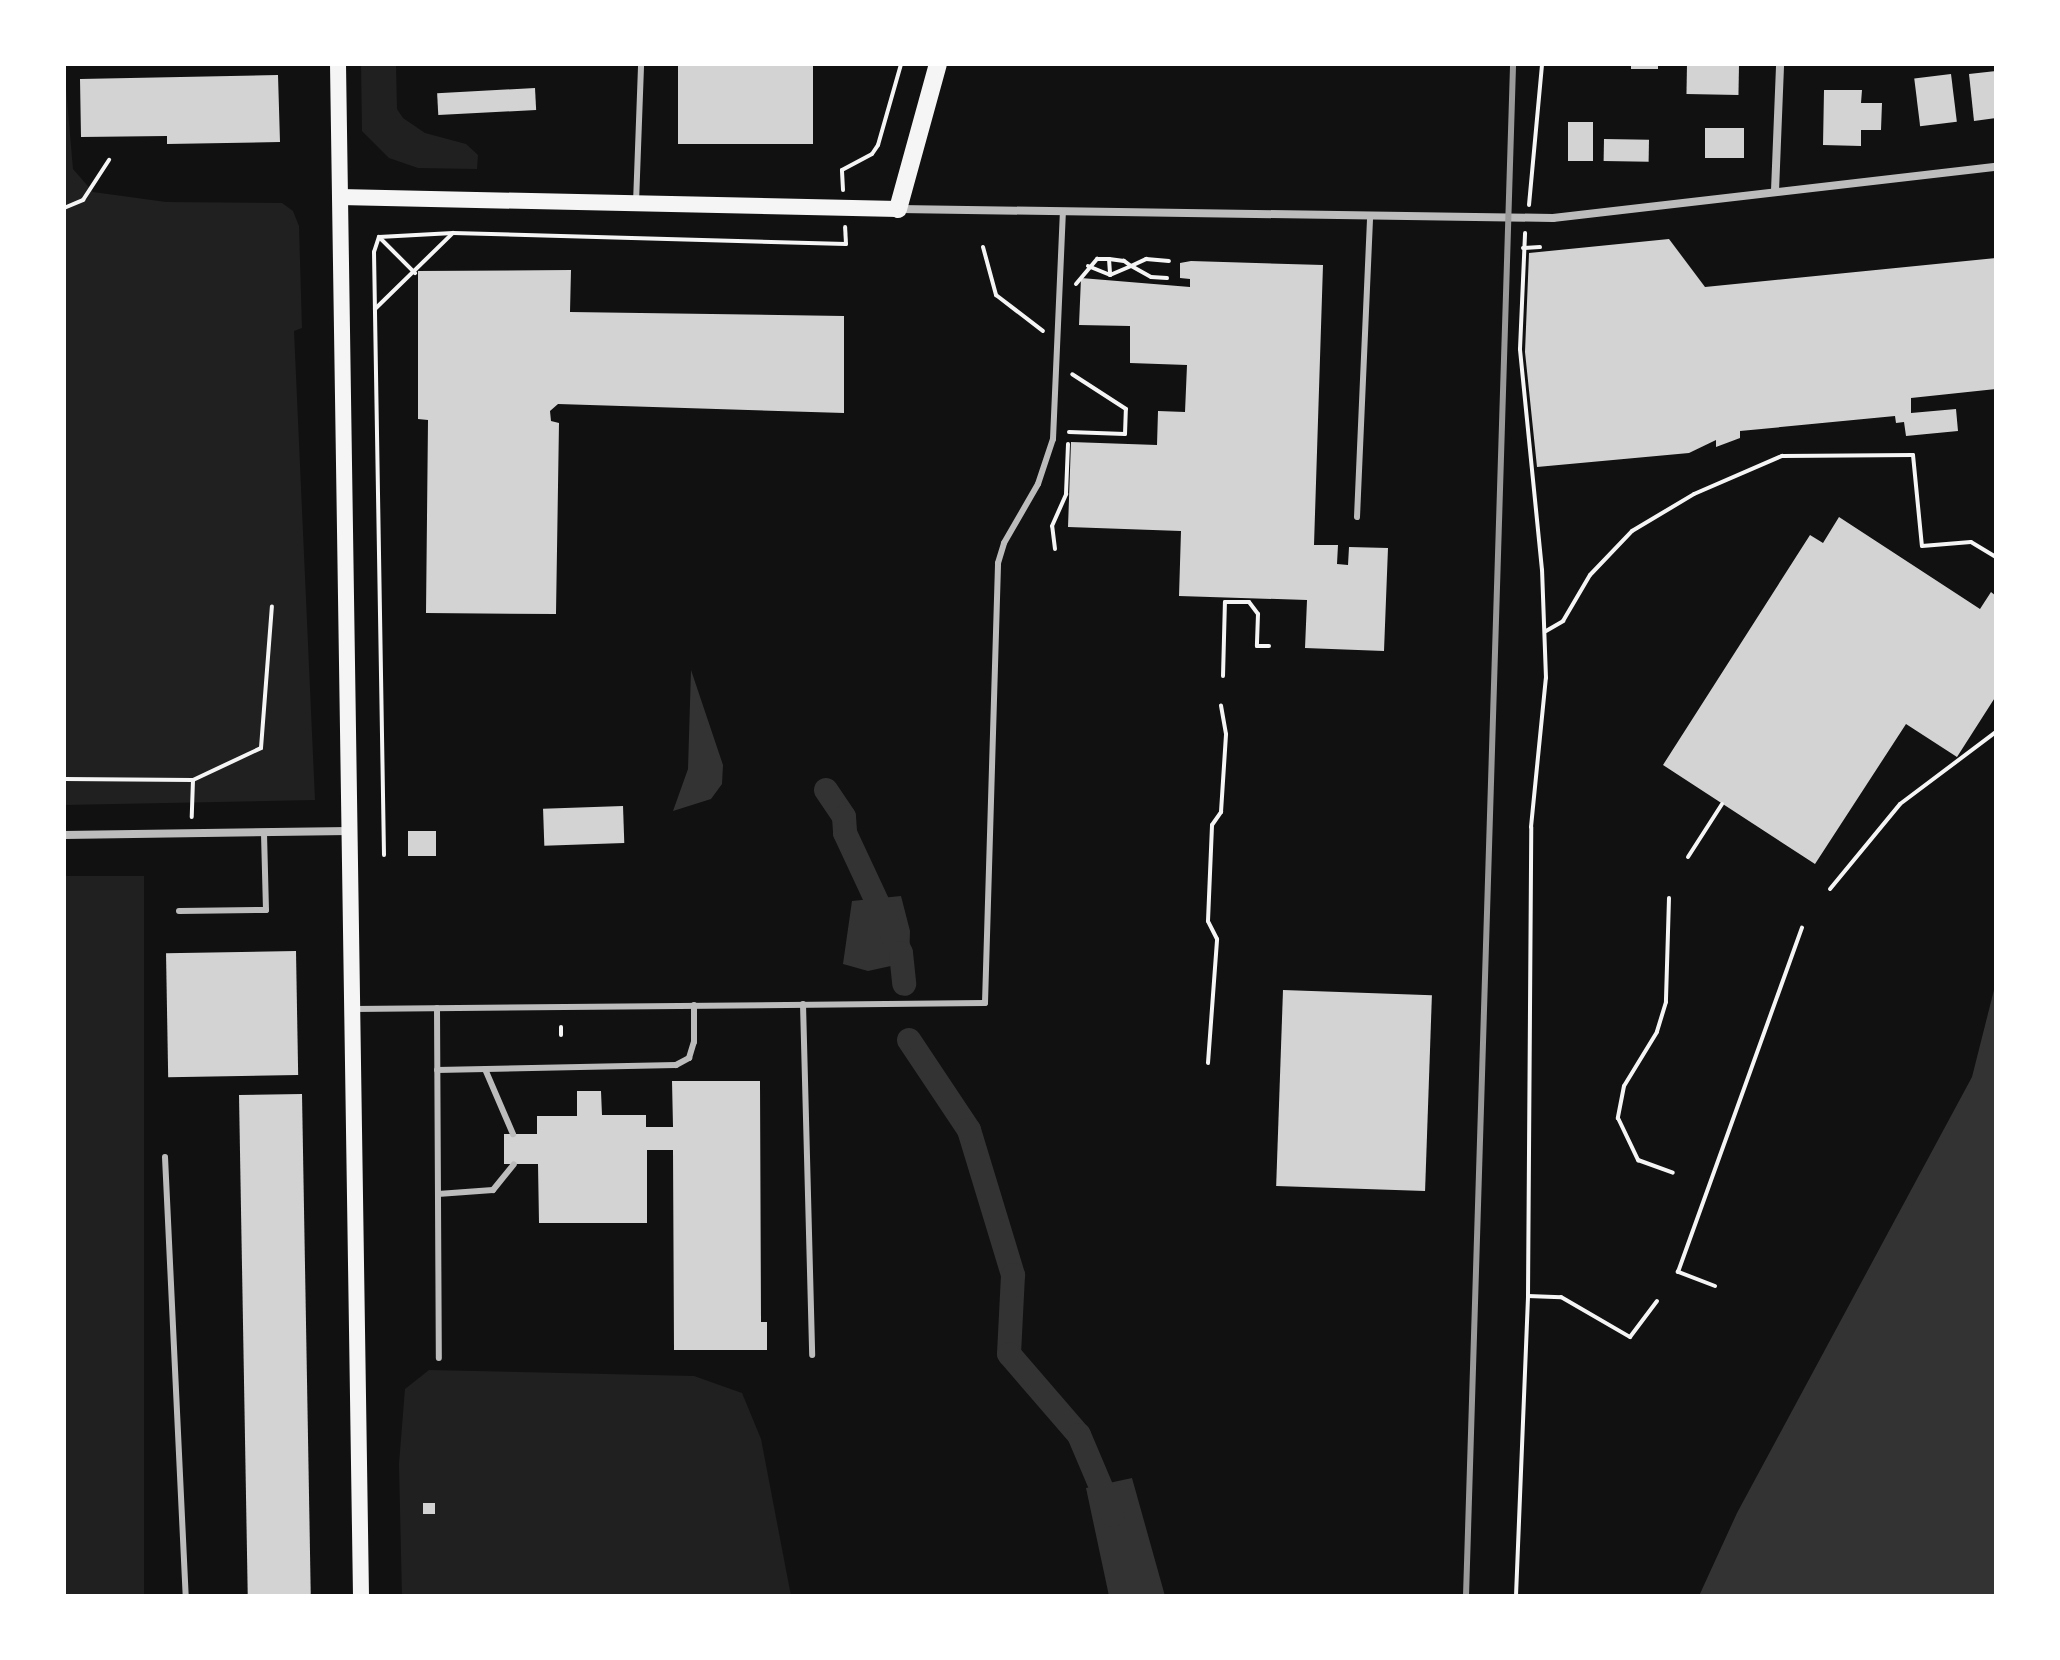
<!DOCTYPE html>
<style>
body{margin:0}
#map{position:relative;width:2060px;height:1660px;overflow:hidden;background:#111;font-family:"Noto Sans",sans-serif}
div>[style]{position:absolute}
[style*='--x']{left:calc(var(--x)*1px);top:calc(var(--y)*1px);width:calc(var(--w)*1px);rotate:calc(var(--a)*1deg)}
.green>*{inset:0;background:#202020;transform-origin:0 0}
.water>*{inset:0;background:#333}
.canal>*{height:24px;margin:-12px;padding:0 12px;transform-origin:12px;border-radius:12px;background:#333}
.building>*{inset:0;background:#d3d3d3;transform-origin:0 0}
.path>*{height:4px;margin:-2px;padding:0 2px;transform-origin:2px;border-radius:2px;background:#f5f5f5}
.service>*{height:6px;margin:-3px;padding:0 3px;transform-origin:3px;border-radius:3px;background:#bcbcbc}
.minor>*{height:8px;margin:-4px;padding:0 4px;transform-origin:4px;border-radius:4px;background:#bcbcbc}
.secondary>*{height:16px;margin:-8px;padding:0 8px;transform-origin:8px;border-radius:8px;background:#f5f5f5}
.primary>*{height:18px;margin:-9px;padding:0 9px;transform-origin:9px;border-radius:9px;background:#f5f5f5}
.rail>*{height:6px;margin:-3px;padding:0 3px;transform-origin:3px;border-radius:3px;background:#9a9a9a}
span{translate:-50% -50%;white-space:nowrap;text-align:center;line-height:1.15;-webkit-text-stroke:8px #fff;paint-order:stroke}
.frame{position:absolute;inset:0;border:66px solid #fff;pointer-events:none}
</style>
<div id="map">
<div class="green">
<i style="clip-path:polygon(64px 64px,73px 169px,93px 192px,166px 202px,282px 203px,293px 211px,299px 226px,302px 328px,294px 331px,315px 800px,64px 805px)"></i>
<i style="clip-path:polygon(361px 64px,396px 64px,397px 109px,403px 118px,425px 133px,466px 144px,478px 155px,477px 169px,418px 168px,389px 158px,362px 131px)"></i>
<i style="left:64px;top:876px;width:80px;height:720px"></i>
<i style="clip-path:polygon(429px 1370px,694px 1376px,742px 1393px,761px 1439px,791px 1596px,402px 1596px,399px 1464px,405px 1389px)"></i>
</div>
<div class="water">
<i style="clip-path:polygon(691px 670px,723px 765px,722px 784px,711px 799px,673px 811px,688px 769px)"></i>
<i style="clip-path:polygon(901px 896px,910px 931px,909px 962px,868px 971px,843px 964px,852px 901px)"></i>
<i style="clip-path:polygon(1996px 982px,1996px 1596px,1699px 1596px,1737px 1513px,1972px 1077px)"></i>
<i style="clip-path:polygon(1132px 1478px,1165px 1596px,1109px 1596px,1086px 1488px)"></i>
</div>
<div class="canal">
<i style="--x:826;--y:790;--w:32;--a:56"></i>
<i style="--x:844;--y:817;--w:16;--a:86"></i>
<i style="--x:845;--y:833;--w:132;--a:65"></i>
<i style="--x:901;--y:953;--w:31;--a:84"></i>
<i style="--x:909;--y:1040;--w:108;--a:56.3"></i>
<i style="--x:969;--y:1130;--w:152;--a:73.1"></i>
<i style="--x:1013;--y:1275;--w:79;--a:92.9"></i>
<i style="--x:1009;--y:1354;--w:107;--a:49.2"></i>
<i style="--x:1079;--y:1435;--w:87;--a:67"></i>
</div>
<div class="building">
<i style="left:678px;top:64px;width:135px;height:80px"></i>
<i style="left:1631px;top:64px;width:27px;height:5px"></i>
<i style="left:1687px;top:64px;width:52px;height:30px;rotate:1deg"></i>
<i style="clip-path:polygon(1996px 71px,1996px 118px,1974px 121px,1969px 74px)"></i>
<i style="left:1951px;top:74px;width:48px;height:37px;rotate:83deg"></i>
<i style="clip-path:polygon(278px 75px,280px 142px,167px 144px,167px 136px,81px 137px,80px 79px)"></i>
<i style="left:535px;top:88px;width:22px;height:98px;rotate:87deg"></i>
<i style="clip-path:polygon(1824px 90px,1862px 90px,1861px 103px,1882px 103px,1881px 130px,1861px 130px,1861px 146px,1823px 145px)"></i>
<i style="left:1568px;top:122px;width:25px;height:39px"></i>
<i style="left:1705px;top:128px;width:39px;height:30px"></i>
<i style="left:1604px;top:139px;width:45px;height:22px;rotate:1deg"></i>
<i style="clip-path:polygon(1669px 239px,1705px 287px,1996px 258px,1996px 389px,1911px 398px,1911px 413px,1956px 409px,1958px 431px,1906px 436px,1904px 422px,1896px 423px,1895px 416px,1740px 431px,1740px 438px,1716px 447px,1716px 440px,1689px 453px,1537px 467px,1525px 352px,1529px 253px)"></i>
<i style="clip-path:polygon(1191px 261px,1323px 265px,1314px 545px,1338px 545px,1337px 564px,1348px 565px,1349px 547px,1388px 548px,1384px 651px,1305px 648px,1307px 600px,1179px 596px,1181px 531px,1068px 527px,1071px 442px,1157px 445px,1158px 411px,1185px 412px,1187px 365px,1130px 363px,1130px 326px,1079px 325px,1081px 278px,1190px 287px,1190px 279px,1180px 278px,1180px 263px)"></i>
<i style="clip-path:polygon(571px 270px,570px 312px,844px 316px,844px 413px,558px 404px,550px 411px,551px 421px,559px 423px,556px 614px,426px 613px,428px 420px,418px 419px,418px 271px)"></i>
<i style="clip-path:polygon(1839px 517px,1980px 609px,1991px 592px,1996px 596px,1996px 696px,1957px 757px,1906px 724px,1815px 864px,1663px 765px,1810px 535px,1823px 543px)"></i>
<i style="left:623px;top:806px;width:37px;height:80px;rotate:88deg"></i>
<i style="left:408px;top:831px;width:28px;height:25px"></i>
<i style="left:296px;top:951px;width:124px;height:130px;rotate:89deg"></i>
<i style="left:1283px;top:990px;width:149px;height:196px;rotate:2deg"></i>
<i style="clip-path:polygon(672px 1081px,760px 1081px,761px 1322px,767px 1322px,767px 1350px,674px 1350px,673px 1150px,647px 1150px,647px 1223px,539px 1223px,538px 1164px,504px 1164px,504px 1134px,537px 1134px,537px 1116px,577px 1116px,577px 1091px,601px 1091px,602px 1115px,646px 1115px,646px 1127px,673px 1127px)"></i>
<i style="left:302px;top:1094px;width:502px;height:63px;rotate:89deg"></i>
<i style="left:423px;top:1503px;width:12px;height:11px"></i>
</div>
<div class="path">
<i style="--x:843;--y:190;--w:20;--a:-93"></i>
<i style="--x:842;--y:170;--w:34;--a:-28"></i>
<i style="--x:872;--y:154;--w:11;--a:-56"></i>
<i style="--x:878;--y:145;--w:84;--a:-74.1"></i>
<i style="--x:1529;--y:205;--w:142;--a:-84.7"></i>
<i style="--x:64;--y:208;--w:21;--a:-23"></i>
<i style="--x:83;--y:200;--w:48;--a:-57"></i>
<i style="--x:379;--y:237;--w:51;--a:45"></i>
<i style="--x:983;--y:247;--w:50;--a:74.8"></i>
<i style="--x:996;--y:295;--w:59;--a:37.5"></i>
<i style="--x:1523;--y:248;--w:17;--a:-3"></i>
<i style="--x:1088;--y:266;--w:24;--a:22"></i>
<i style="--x:1167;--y:278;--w:16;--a:-176"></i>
<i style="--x:1151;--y:277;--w:23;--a:-151"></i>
<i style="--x:1131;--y:266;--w:9;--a:-144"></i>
<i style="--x:1124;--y:261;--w:15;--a:-172"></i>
<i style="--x:1109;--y:259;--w:16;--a:86"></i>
<i style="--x:1110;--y:275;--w:23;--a:-23"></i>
<i style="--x:1131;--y:266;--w:17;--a:-25"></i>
<i style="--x:1146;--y:259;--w:23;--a:5"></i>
<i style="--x:1076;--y:284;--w:33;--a:-50"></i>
<i style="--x:1097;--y:259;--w:12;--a:0"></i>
<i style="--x:375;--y:309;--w:109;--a:-44.3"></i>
<i style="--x:1069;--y:432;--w:56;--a:2"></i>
<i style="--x:1125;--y:434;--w:25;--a:-88"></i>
<i style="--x:1126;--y:409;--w:64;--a:-147.1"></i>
<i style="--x:1055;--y:549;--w:23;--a:-97"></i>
<i style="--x:1052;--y:526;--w:35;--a:-66"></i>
<i style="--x:1066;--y:494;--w:50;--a:-87.7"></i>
<i style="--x:1546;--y:631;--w:20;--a:-30"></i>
<i style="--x:1563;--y:621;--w:53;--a:-59.6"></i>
<i style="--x:1590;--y:575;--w:61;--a:-46.3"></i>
<i style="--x:1632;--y:531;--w:72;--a:-30.8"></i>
<i style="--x:1694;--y:494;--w:96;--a:-23.4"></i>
<i style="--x:1782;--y:456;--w:131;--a:-0.4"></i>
<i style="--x:1913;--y:455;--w:91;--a:84.4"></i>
<i style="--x:1922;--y:546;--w:49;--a:-4.7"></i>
<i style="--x:1971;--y:542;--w:29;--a:31"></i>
<i style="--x:1223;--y:676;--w:74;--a:-88.5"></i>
<i style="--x:1225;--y:602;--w:24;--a:0"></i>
<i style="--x:1249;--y:602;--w:15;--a:53"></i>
<i style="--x:1258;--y:614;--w:32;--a:92"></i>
<i style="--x:1257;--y:646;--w:12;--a:0"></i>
<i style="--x:64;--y:779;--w:129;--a:0.4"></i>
<i style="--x:193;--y:780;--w:37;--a:92"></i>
<i style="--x:193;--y:780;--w:75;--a:-25.2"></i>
<i style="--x:261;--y:748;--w:142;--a:-85.6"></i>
<i style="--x:384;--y:855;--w:603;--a:-90.95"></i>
<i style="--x:374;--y:252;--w:16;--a:-72"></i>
<i style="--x:379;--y:237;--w:74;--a:-3.1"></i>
<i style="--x:453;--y:233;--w:393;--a:1.6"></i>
<i style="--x:846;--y:244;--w:17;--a:-93"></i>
<i style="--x:1688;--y:857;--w:63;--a:-57.3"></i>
<i style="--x:1830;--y:889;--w:110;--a:-50.5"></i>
<i style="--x:1900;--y:804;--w:120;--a:-36.9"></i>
<i style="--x:1669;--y:898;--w:104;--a:91.7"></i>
<i style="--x:1666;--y:1002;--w:31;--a:107"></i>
<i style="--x:1657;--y:1032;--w:63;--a:121.4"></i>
<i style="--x:1624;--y:1086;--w:33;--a:101"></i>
<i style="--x:1618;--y:1118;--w:47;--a:64.5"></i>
<i style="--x:1638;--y:1160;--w:37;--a:20"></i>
<i style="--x:561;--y:1035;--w:8;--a:-90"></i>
<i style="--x:1208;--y:1063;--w:124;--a:-85.8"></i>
<i style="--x:1217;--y:939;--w:20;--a:-117"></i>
<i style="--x:1208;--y:921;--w:96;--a:-87.6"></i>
<i style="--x:1212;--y:825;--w:16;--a:-55"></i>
<i style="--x:1221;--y:812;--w:78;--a:-86.3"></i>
<i style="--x:1226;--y:734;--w:29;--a:-100"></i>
<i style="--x:1715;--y:1286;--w:40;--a:-159"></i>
<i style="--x:1678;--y:1272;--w:366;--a:-70.2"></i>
<i style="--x:1528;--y:1296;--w:33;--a:2"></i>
<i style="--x:1561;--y:1297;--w:80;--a:30.1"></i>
<i style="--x:1630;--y:1337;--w:45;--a:-53.1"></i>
<i style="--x:1516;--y:1596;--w:300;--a:-87.7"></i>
<i style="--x:1528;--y:1296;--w:469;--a:-89.6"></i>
<i style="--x:1531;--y:827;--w:150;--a:-84.3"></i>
<i style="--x:1546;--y:678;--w:108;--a:-92.1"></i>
<i style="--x:1542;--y:570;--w:222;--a:-95.7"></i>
<i style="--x:1520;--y:349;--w:116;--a:-87.5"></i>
</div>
<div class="service">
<i style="--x:636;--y:203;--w:139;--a:-87.9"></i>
<i style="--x:1357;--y:517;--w:300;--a:-87.5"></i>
<i style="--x:179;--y:911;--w:87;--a:-0.7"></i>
<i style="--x:266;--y:910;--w:78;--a:-91.5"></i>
<i style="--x:803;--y:1004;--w:351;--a:88.5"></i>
<i style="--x:437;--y:1008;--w:350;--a:89.7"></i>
<i style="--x:354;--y:1009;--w:631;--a:-0.54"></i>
<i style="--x:985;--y:1003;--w:440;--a:-88.3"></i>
<i style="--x:998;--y:563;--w:21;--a:-73"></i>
<i style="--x:1004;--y:543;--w:68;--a:-60"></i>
<i style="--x:1038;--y:484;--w:47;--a:-71.6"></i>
<i style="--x:1053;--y:439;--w:228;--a:-87.5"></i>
<i style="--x:485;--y:1069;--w:71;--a:66.7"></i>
<i style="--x:437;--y:1070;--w:239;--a:-1.2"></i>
<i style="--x:676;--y:1065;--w:15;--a:-28"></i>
<i style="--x:689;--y:1058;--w:17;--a:-73"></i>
<i style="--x:694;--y:1042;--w:37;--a:-90"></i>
<i style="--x:165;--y:1157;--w:440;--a:87.3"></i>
<i style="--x:438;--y:1194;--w:55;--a:-4.2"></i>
<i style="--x:493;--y:1190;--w:33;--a:-51"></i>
</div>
<div class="minor">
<i style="--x:1775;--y:191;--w:127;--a:-87.7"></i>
<i style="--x:899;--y:209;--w:654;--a:0.79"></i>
<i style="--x:1553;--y:218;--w:446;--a:-6.6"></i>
<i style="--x:64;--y:835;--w:285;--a:-0.8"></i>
</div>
<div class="secondary">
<i style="--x:338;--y:64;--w:1532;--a:89.14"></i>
<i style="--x:340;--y:197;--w:558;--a:1.23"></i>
</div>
<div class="primary">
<i style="--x:898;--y:209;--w:150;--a:-74.6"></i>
</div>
<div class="rail">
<i style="--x:1466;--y:1596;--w:1533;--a:-88.24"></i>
</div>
<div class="frame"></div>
</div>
